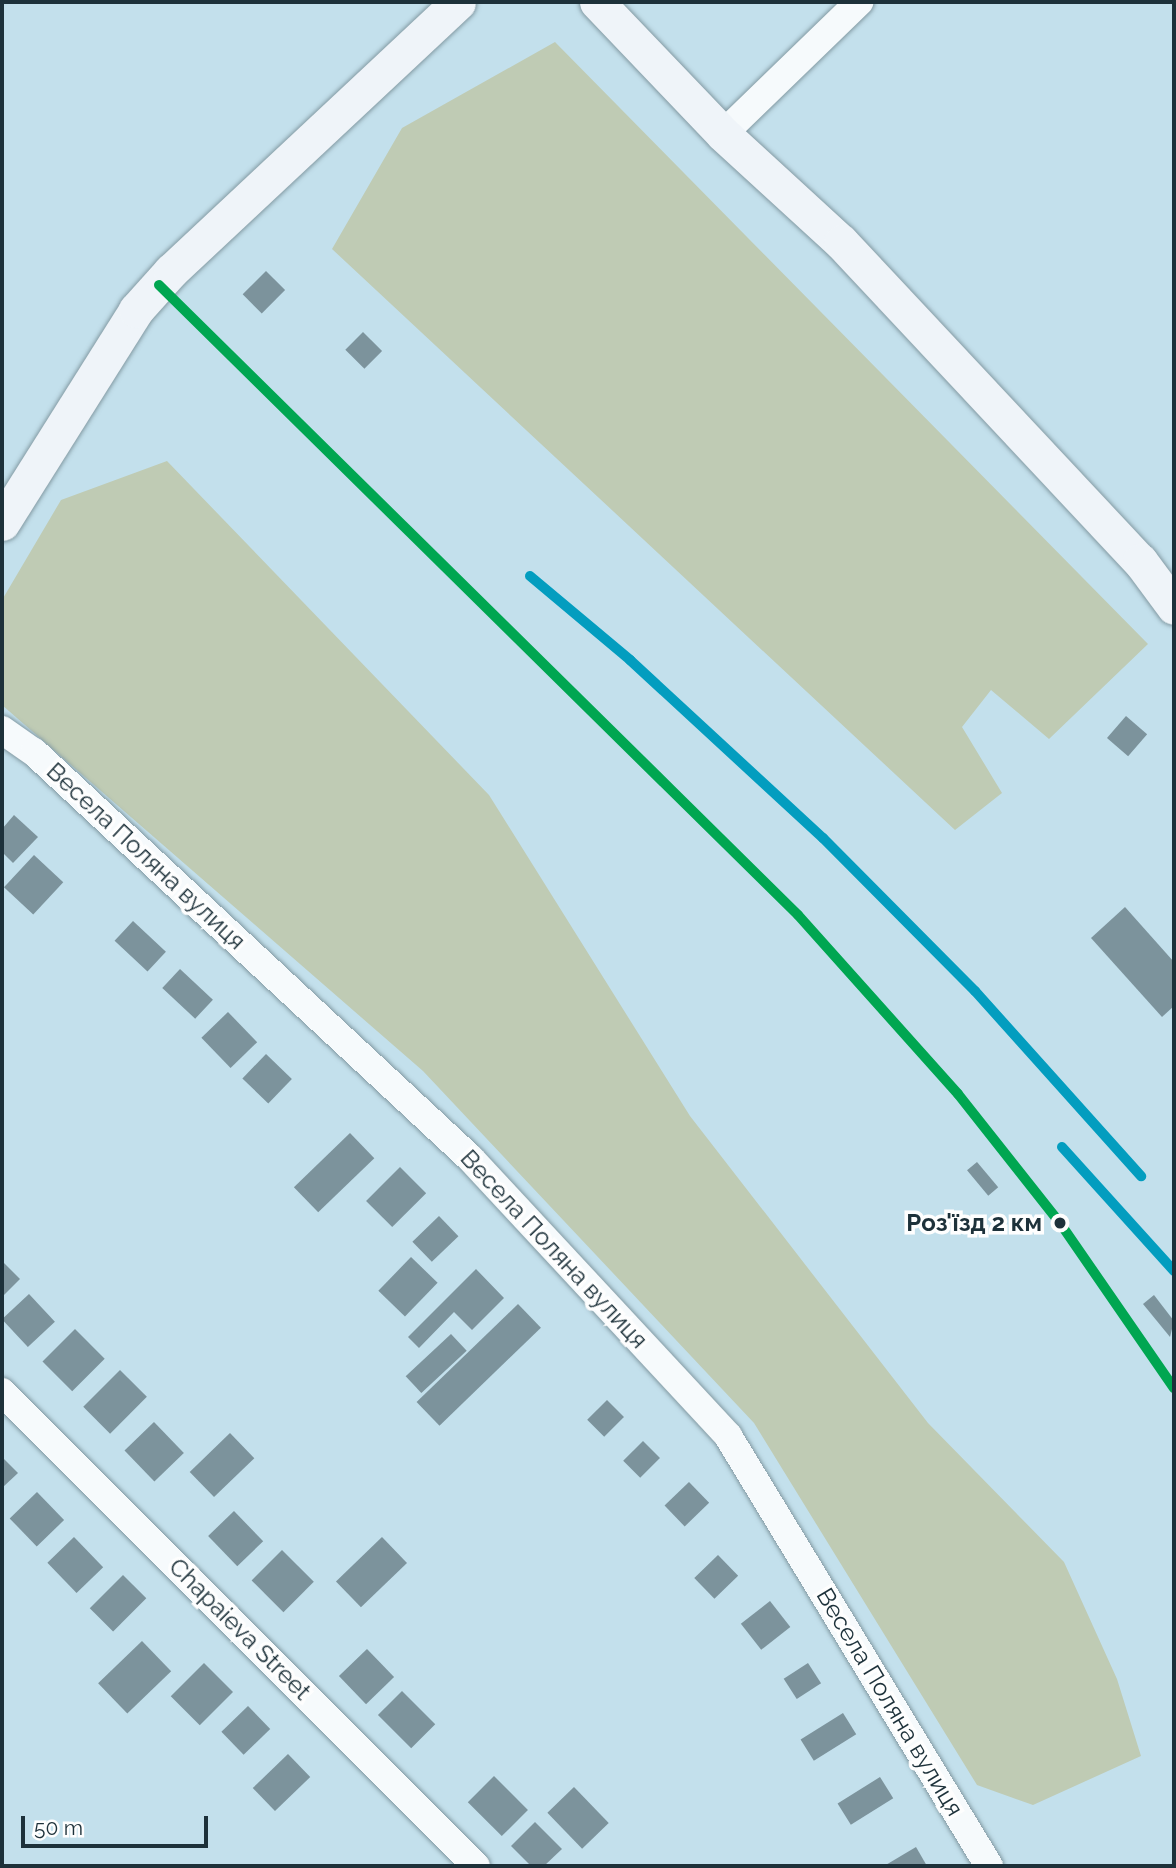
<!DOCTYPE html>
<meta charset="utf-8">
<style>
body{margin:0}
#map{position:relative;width:1176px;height:1868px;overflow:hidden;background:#c3e0ec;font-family:Raleway,sans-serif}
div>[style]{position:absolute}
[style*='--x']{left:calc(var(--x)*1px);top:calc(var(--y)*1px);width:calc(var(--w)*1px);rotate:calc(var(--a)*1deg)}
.green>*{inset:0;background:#bfcbb4}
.building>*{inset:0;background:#7c939c;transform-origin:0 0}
.roads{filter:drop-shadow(0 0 2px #839aa3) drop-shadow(0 0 2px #839aa3)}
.minor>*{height:28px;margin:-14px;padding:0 14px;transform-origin:14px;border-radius:14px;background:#f6fafc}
.major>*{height:35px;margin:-17.5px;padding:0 17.5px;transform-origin:17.5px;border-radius:17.5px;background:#eff4f9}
.rail-1>*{height:10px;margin:-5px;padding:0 5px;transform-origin:5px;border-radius:5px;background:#00a651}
.rail-2>*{height:10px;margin:-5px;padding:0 5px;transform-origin:5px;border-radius:5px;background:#039dbf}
.dots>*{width:19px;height:19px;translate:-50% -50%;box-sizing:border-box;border:4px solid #fefefe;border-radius:50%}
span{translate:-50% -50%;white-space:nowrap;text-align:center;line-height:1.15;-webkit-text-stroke:7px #fefefe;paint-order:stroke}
.street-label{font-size:24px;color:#1d313a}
.stop-label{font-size:24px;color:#1d313a;font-weight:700}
.right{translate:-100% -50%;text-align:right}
.frame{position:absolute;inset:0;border:4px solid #1d313a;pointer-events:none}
.scale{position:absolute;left:21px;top:1816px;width:187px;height:32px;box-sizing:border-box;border:4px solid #1d313a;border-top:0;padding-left:9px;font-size:21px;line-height:24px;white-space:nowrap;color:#1d313a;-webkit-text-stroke:5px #fefefe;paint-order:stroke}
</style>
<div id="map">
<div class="green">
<i style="clip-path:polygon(555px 42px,1148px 644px,1049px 739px,991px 690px,962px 727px,1002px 793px,955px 830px,332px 249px,402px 128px)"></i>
<i style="clip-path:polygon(167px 461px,489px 795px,690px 1116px,928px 1423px,1064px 1562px,1117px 1679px,1141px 1756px,1033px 1805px,977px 1785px,754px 1423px,423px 1071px,2px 705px,2px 600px,61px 500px)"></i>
</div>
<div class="building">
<i style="left:266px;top:271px;width:27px;height:33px;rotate:45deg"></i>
<i style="left:363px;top:332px;width:27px;height:25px;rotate:45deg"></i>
<i style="left:1126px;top:716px;width:28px;height:29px;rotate:41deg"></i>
<i style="clip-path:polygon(14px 815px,38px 837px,13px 863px,2px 852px,2px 829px)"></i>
<i style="left:34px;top:855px;width:40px;height:44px;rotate:43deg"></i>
<i style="clip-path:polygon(1125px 907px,1174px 962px,1174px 1006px,1162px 1017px,1091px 938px)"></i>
<i style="left:133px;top:921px;width:45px;height:27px;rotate:43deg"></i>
<i style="left:180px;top:969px;width:45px;height:26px;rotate:43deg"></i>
<i style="left:228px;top:1012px;width:42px;height:37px;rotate:46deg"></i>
<i style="left:266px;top:1054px;width:36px;height:34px;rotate:44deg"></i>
<i style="left:350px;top:1133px;width:35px;height:78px;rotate:46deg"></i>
<i style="left:977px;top:1162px;width:33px;height:13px;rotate:50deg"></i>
<i style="left:400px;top:1167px;width:37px;height:48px;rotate:45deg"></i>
<i style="left:439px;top:1216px;width:28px;height:37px;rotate:46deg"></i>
<i style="left:411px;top:1257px;width:37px;height:47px;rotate:44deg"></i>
<i style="clip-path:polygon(2px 1261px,20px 1279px,2px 1297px)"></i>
<i style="clip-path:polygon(476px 1269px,504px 1298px,472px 1330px,454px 1312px,419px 1348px,408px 1337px)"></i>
<i style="left:29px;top:1294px;width:38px;height:37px;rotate:47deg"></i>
<i style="clip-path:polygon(1154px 1295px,1174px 1321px,1170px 1337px,1143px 1304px)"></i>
<i style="left:518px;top:1304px;width:33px;height:141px;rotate:46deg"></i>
<i style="left:75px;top:1329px;width:42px;height:46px;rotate:45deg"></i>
<i style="left:451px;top:1334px;width:23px;height:62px;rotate:47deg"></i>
<i style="left:120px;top:1370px;width:38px;height:52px;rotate:45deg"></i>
<i style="left:607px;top:1400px;width:24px;height:28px;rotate:45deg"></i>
<i style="left:154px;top:1422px;width:43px;height:41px;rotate:46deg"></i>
<i style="left:230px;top:1433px;width:35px;height:56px;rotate:46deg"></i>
<i style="left:643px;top:1441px;width:24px;height:28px;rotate:45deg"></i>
<i style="clip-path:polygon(2px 1457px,18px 1473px,2px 1488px)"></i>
<i style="left:689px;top:1482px;width:29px;height:34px;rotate:46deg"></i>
<i style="left:37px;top:1492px;width:39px;height:38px;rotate:46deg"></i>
<i style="left:234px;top:1511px;width:42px;height:36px;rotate:46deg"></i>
<i style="left:74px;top:1537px;width:42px;height:37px;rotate:46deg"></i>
<i style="left:382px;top:1537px;width:36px;height:64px;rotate:46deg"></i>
<i style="left:282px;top:1550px;width:45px;height:43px;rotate:45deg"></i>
<i style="left:718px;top:1555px;width:29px;height:33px;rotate:46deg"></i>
<i style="left:123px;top:1575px;width:33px;height:47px;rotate:45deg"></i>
<i style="left:770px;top:1601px;width:33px;height:37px;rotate:52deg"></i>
<i style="left:142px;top:1641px;width:42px;height:61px;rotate:46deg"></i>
<i style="left:367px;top:1649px;width:39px;height:39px;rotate:46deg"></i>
<i style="left:204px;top:1663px;width:41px;height:47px;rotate:45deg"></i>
<i style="left:808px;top:1663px;width:24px;height:29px;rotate:57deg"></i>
<i style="left:402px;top:1691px;width:47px;height:34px;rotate:45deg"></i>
<i style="left:248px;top:1706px;width:32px;height:37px;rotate:46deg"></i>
<i style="left:843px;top:1713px;width:25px;height:50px;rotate:58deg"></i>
<i style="left:288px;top:1754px;width:32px;height:49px;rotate:46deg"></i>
<i style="left:494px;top:1776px;width:48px;height:37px;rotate:45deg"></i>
<i style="left:880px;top:1777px;width:25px;height:50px;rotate:58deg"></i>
<i style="left:574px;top:1787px;width:50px;height:37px;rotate:46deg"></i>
<i style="clip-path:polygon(535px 1822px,562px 1849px,544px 1866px,531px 1866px,511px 1846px)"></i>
<i style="clip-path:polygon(916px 1847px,927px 1866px,884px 1866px)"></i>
</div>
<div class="roads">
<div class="minor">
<i style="--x:723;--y:134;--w:190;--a:-44.1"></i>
<i style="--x:2;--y:730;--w:39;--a:35"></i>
<i style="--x:34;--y:752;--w:597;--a:42.96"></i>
<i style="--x:471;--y:1159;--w:378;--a:47.1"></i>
<i style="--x:728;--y:1436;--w:503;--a:58.74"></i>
<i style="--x:2;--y:1392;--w:670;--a:45"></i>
</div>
<div class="major">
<i style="--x:597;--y:2;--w:182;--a:46.3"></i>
<i style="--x:723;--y:134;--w:160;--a:42.5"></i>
<i style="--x:841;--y:242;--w:437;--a:46.9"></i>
<i style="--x:1140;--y:561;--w:57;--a:53.5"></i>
<i style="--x:2;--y:523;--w:252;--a:-57.8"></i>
<i style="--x:136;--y:310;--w:52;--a:-48.1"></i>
<i style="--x:171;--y:271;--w:393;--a:-43.1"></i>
</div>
</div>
<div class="rail-1">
<i style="--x:159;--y:285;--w:897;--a:44.59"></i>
<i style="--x:798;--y:915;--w:240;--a:48.2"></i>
<i style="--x:958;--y:1094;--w:164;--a:51.7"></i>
<i style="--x:1060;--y:1223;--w:201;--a:55.4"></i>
</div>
<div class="rail-2">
<i style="--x:530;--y:576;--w:131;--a:40"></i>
<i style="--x:630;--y:660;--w:263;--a:42.7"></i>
<i style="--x:823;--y:838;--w:216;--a:45.2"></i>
<i style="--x:975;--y:991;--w:249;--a:48.1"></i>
<i style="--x:1062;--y:1147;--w:167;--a:47.9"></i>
</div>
<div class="dots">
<i style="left:1060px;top:1223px;background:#1d313a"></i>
</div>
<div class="street-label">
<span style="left:146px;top:856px;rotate:43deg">Весела Поляна вулиця</span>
<span style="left:554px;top:1249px;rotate:47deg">Весела Поляна вулиця</span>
<span style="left:240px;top:1629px;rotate:45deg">Chapaieva Street</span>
<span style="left:890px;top:1702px;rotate:59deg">Весела Поляна вулиця</span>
</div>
<div class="stop-label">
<span class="right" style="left:1042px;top:1223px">Роз'їзд 2 км</span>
</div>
<div class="frame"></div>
<div class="scale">50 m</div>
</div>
